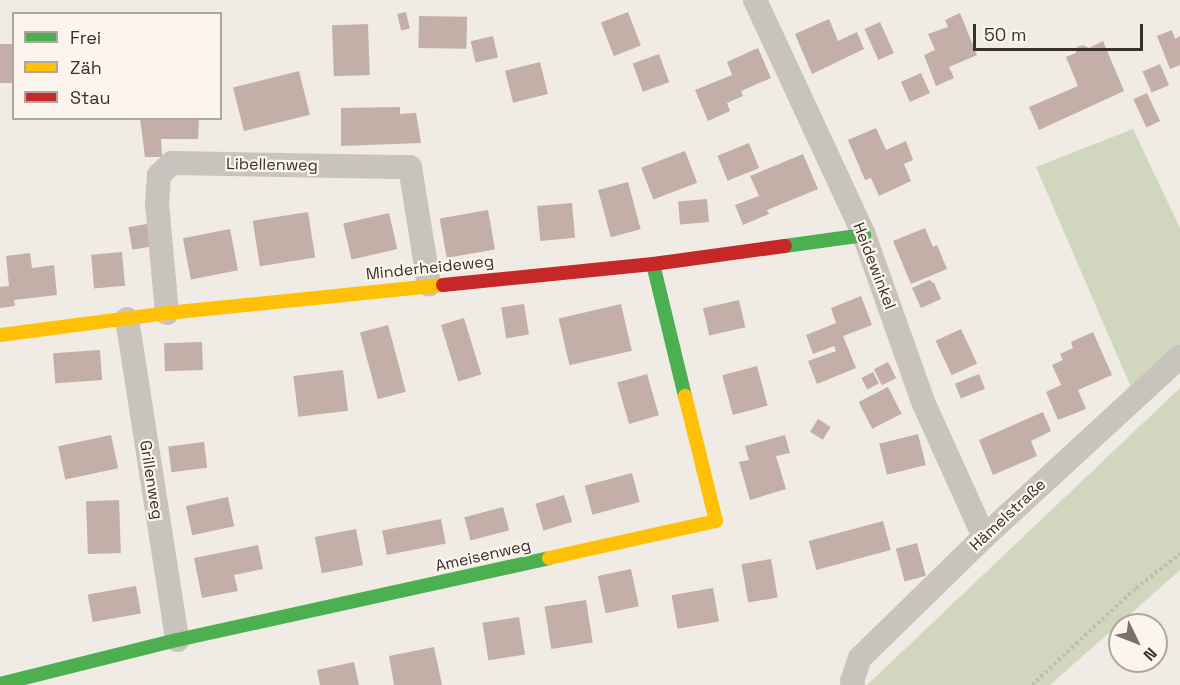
<!DOCTYPE html>
<meta charset="utf-8">
<style>
body{margin:0}
#map{position:relative;width:1180px;height:685px;overflow:hidden;background:#f0ebe5;font-family:"Space Grotesk",sans-serif}
div>[style]{position:absolute}
[style*='--x']{left:calc(var(--x)*1px);top:calc(var(--y)*1px);width:calc(var(--w)*1px);rotate:calc(var(--a)*1deg)}
.green>*{inset:0;background:#d1d6bf}
.building>*{inset:0;background:#c3afa7;transform-origin:0 0}
.path>*{height:4px;margin-top:-2px;transform-origin:0;background:repeating-linear-gradient(90deg,#c2bbb6 0 3px,transparent 0 6px)}
.street>*{height:24px;margin:-12px;padding:0 12px;transform-origin:12px;border-radius:12px;background:#c9c3be}
.fast>*{height:14px;margin:-7px;padding:0 7px;transform-origin:7px;border-radius:7px;background:#4caf50}
.slow>*{height:14px;margin:-7px;padding:0 7px;transform-origin:7px;border-radius:7px;background:#ffc107}
.jam>*{height:14px;margin:-7px;padding:0 7px;transform-origin:7px;border-radius:7px;background:#c62828}
span{translate:-50% -50%;white-space:nowrap;text-align:center;line-height:1.15;-webkit-text-stroke:4.5px #fbf5ee;paint-order:stroke}
.street-label{font-size:16px;color:#3b302b}
.legend{position:absolute;left:12px;top:12px;width:210px;height:108px;box-sizing:border-box;background:#fbf5ee;border:2px solid #aea6a0;margin:0;padding:8px 10px;list-style:none;font-size:18px;color:#3b302b}
.legend li{display:flex;align-items:center;gap:12px;height:30px}
.legend b{width:30px;border:2px solid #aea6a0}
.north{position:absolute;left:1108px;top:613px;width:60px;height:60px;box-sizing:border-box;background:#fbf5ee;border:2px solid #aea6a0;border-radius:50%;rotate:133deg;font-size:16px;font-weight:700;line-height:24px;text-align:center;color:#3b302b}
.north::after{content:'';display:block;margin:auto;width:21px;height:27px;background:#7a716c;clip-path:polygon(50% 0,100% 100%,50% 72%,0 100%)}
.scale{position:absolute;left:973px;top:24px;width:170px;height:27px;box-sizing:border-box;border:3px solid #3b302b;border-top:0;padding-left:8px;font-size:18px;line-height:21px;white-space:nowrap;color:#3b302b;-webkit-text-stroke:4px #fbf5ee;paint-order:stroke}
</style>
<div id="map">
<div class="green">
<i style="clip-path:polygon(1133px 129px,1180px 228px,1180px 347px,1133px 392px,1036px 167px)"></i>
<i style="clip-path:polygon(1180px 388px,1180px 570px,1050px 685px,867px 685px)"></i>
</div>
<div class="building">
<i style="left:406px;top:12px;width:17px;height:9px;rotate:77deg"></i>
<i style="left:628px;top:12px;width:36px;height:29px;rotate:69deg"></i>
<i style="clip-path:polygon(960px 13px,977px 55px,949px 67px,954px 78px,936px 86px,924px 55px,935px 50px,928px 34px,948px 27px,945px 20px)"></i>
<i style="left:419px;top:16px;width:48px;height:32px;rotate:1deg"></i>
<i style="clip-path:polygon(829px 19px,838px 41px,857px 32px,864px 49px,812px 74px,795px 34px)"></i>
<i style="left:880px;top:22px;width:34px;height:17px;rotate:66deg"></i>
<i style="left:368px;top:24px;width:51px;height:36px;rotate:88deg"></i>
<i style="clip-path:polygon(1172px 30px,1175px 39px,1180px 36px,1180px 65px,1170px 69px,1157px 36px)"></i>
<i style="left:493px;top:36px;width:22px;height:23px;rotate:77deg"></i>
<i style="clip-path:polygon(1103px 41px,1124px 91px,1039px 130px,1029px 107px,1078px 86px,1066px 57px,1076px 53px,1077px 47px,1083px 45px,1089px 48px)"></i>
<i style="left:14px;top:44px;width:39px;height:14px;rotate:90deg"></i>
<i style="clip-path:polygon(758px 48px,771px 78px,741px 91px,743px 96px,727px 103px,730px 111px,708px 121px,695px 90px,732px 75px,727px 62px)"></i>
<i style="left:659px;top:54px;width:30px;height:28px;rotate:70deg"></i>
<i style="left:540px;top:62px;width:33px;height:36px;rotate:76deg"></i>
<i style="left:1160px;top:64px;width:23px;height:19px;rotate:67deg"></i>
<i style="left:299px;top:71px;width:45px;height:68px;rotate:76deg"></i>
<i style="left:921px;top:73px;width:22px;height:22px;rotate:66deg"></i>
<i style="left:1147px;top:93px;width:31px;height:15px;rotate:65deg"></i>
<i style="clip-path:polygon(400px 107px,400px 114px,416px 113px,421px 143px,341px 146px,341px 108px)"></i>
<i style="clip-path:polygon(140px 118px,199px 118px,198px 139px,161px 139px,162px 157px,145px 157px)"></i>
<i style="clip-path:polygon(876px 128px,886px 150px,906px 141px,913px 160px,904px 164px,911px 181px,879px 196px,871px 178px,865px 180px,848px 140px)"></i>
<i style="left:749px;top:143px;width:27px;height:34px;rotate:68deg"></i>
<i style="left:685px;top:151px;width:34px;height:47px;rotate:69deg"></i>
<i style="clip-path:polygon(803px 154px,818px 189px,767px 210px,769px 214px,743px 225px,735px 205px,759px 196px,750px 176px)"></i>
<i style="left:628px;top:182px;width:49px;height:31px;rotate:75deg"></i>
<i style="left:707px;top:199px;width:23px;height:29px;rotate:85deg"></i>
<i style="left:572px;top:203px;width:35px;height:35px;rotate:85deg"></i>
<i style="left:488px;top:210px;width:40px;height:49px;rotate:80deg"></i>
<i style="left:308px;top:212px;width:46px;height:56px;rotate:81deg"></i>
<i style="left:389px;top:213px;width:37px;height:47px;rotate:77deg"></i>
<i style="left:152px;top:223px;width:23px;height:24px;rotate:80deg"></i>
<i style="clip-path:polygon(925px 228px,933px 247px,937px 245px,947px 269px,911px 284px,893px 241px)"></i>
<i style="left:230px;top:229px;width:42px;height:48px;rotate:79deg"></i>
<i style="left:122px;top:252px;width:34px;height:31px;rotate:85deg"></i>
<i style="clip-path:polygon(30px 253px,32px 268px,54px 265px,57px 295px,14px 300px,15px 306px,0 308px,0 287px,9px 286px,6px 256px)"></i>
<i style="clip-path:polygon(929px 280px,934px 283px,941px 299px,921px 308px,912px 288px)"></i>
<i style="clip-path:polygon(861px 296px,872px 325px,843px 336px,856px 368px,817px 384px,808px 361px,836px 351px,834px 346px,813px 354px,806px 335px,836px 323px,831px 308px)"></i>
<i style="left:739px;top:300px;width:28px;height:37px;rotate:77deg"></i>
<i style="left:524px;top:304px;width:31px;height:23px;rotate:81deg"></i>
<i style="left:621px;top:304px;width:48px;height:64px;rotate:77deg"></i>
<i style="left:464px;top:318px;width:59px;height:24px;rotate:73deg"></i>
<i style="left:388px;top:325px;width:69px;height:29px;rotate:75deg"></i>
<i style="left:961px;top:329px;width:38px;height:28px;rotate:65deg"></i>
<i style="clip-path:polygon(1093px 332px,1112px 375px,1078px 390px,1086px 409px,1058px 420px,1046px 392px,1061px 385px,1052px 365px,1063px 360px,1060px 354px,1073px 348px,1071px 342px)"></i>
<i style="left:202px;top:342px;width:28px;height:38px;rotate:88deg"></i>
<i style="left:100px;top:350px;width:30px;height:47px;rotate:86deg"></i>
<i style="left:888px;top:362px;width:18px;height:16px;rotate:63deg"></i>
<i style="left:757px;top:366px;width:41px;height:36px;rotate:75deg"></i>
<i style="left:343px;top:370px;width:41px;height:50px;rotate:83deg"></i>
<i style="left:873px;top:372px;width:13px;height:13px;rotate:63deg"></i>
<i style="left:647px;top:374px;width:43px;height:31px;rotate:74deg"></i>
<i style="left:979px;top:374px;width:16px;height:26px;rotate:68deg"></i>
<i style="left:888px;top:387px;width:30px;height:33px;rotate:63deg"></i>
<i style="clip-path:polygon(1043px 412px,1051px 431px,1031px 441px,1037px 456px,993px 475px,979px 440px)"></i>
<i style="left:818px;top:419px;width:15px;height:15px;rotate:32deg"></i>
<i style="left:918px;top:434px;width:32px;height:40px;rotate:76deg"></i>
<i style="left:111px;top:435px;width:34px;height:54px;rotate:78deg"></i>
<i style="clip-path:polygon(785px 435px,790px 453px,776px 456px,786px 489px,750px 500px,739px 462px,749px 460px,745px 446px)"></i>
<i style="left:204px;top:442px;width:26px;height:36px;rotate:83deg"></i>
<i style="left:632px;top:473px;width:30px;height:49px;rotate:75deg"></i>
<i style="left:564px;top:495px;width:28px;height:30px;rotate:73deg"></i>
<i style="left:228px;top:497px;width:30px;height:43px;rotate:78deg"></i>
<i style="left:119px;top:500px;width:53px;height:33px;rotate:88deg"></i>
<i style="left:503px;top:507px;width:24px;height:40px;rotate:75deg"></i>
<i style="left:441px;top:519px;width:25px;height:60px;rotate:79deg"></i>
<i style="left:883px;top:521px;width:30px;height:77px;rotate:75deg"></i>
<i style="left:356px;top:529px;width:37px;height:42px;rotate:79deg"></i>
<i style="left:917px;top:543px;width:34px;height:22px;rotate:75deg"></i>
<i style="clip-path:polygon(258px 545px,263px 569px,234px 575px,238px 591px,202px 598px,194px 558px)"></i>
<i style="left:771px;top:559px;width:39px;height:30px;rotate:80deg"></i>
<i style="left:631px;top:569px;width:38px;height:34px;rotate:78deg"></i>
<i style="left:136px;top:586px;width:28px;height:49px;rotate:80deg"></i>
<i style="left:713px;top:588px;width:34px;height:42px;rotate:80deg"></i>
<i style="left:586px;top:600px;width:43px;height:42px;rotate:81deg"></i>
<i style="left:519px;top:617px;width:38px;height:37px;rotate:81deg"></i>
<i style="clip-path:polygon(434px 647px,442px 685px,394px 685px,389px 656px)"></i>
<i style="clip-path:polygon(354px 662px,359px 685px,320px 685px,317px 670px)"></i>
</div>
<div class="path">
<i style="--x:1032;--y:685;--w:142;--a:-43"></i>
<i style="--x:1136;--y:588;--w:56;--a:-37.7"></i>
</div>
<div class="street">
<i style="--x:755;--y:0;--w:259;--a:65.1"></i>
<i style="--x:864;--y:235;--w:179;--a:70.5"></i>
<i style="--x:924;--y:404;--w:146;--a:65.7"></i>
<i style="--x:167;--y:313;--w:109;--a:-95.2"></i>
<i style="--x:157;--y:204;--w:29;--a:-86"></i>
<i style="--x:159;--y:175;--w:18;--a:-43"></i>
<i style="--x:172;--y:163;--w:238;--a:1"></i>
<i style="--x:410;--y:167;--w:119;--a:80.8"></i>
<i style="--x:127;--y:319;--w:325;--a:81.1"></i>
<i style="--x:853;--y:685;--w:4;--a:-104"></i>
<i style="--x:852;--y:681;--w:24;--a:-71"></i>
<i style="--x:860;--y:658;--w:173;--a:-44.3"></i>
<i style="--x:984;--y:537;--w:266;--a:-42.6"></i>
</div>
<div class="fast">
<i style="--x:785;--y:246;--w:80;--a:-7.9"></i>
<i style="--x:653;--y:264;--w:136;--a:76.4"></i>
<i style="--x:0;--y:684;--w:182;--a:-14"></i>
<i style="--x:177;--y:640;--w:381;--a:-12.4"></i>
</div>
<div class="slow">
<i style="--x:0;--y:335;--w:168;--a:-7.5"></i>
<i style="--x:167;--y:313;--w:277;--a:-5.8"></i>
<i style="--x:549;--y:558;--w:171;--a:-12.5"></i>
<i style="--x:716;--y:521;--w:129;--a:-103.9"></i>
</div>
<div class="jam">
<i style="--x:443;--y:285;--w:211;--a:-5.7"></i>
<i style="--x:653;--y:264;--w:133;--a:-7.8"></i>
</div>
<div class="street-label">
<span style="left:272px;top:165px;rotate:1deg">Libellenweg</span>
<span style="left:874px;top:266px;rotate:69deg">Heidewinkel</span>
<span style="left:430px;top:268px;rotate:-6deg">Minderheideweg</span>
<span style="left:151px;top:480px;rotate:81deg">Grillenweg</span>
<span style="left:1008px;top:515px;rotate:-43deg">Hämelstraße</span>
<span style="left:483px;top:556px;rotate:-13deg">Ameisenweg</span>
</div>
<ul class="legend">
<li><b style="height:8px;background:#4caf50"></b>Frei</li>
<li><b style="height:8px;background:#ffc107"></b>Zäh</li>
<li><b style="height:8px;background:#c62828"></b>Stau</li>
</ul>
<div class="north">N</div>
<div class="scale">50 m</div>
</div>
